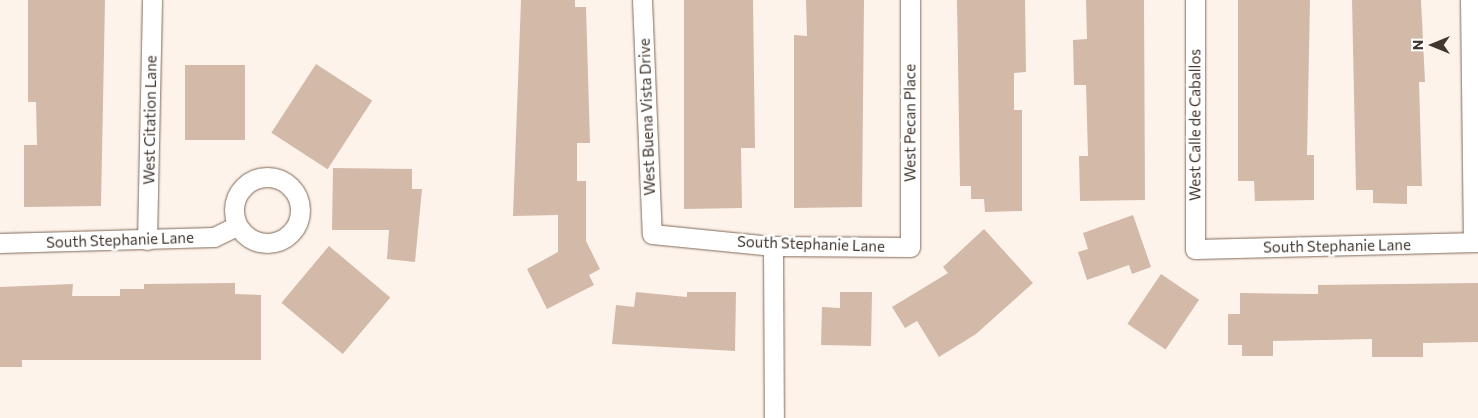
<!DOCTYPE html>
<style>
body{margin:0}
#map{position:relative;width:1478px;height:418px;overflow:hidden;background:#fdf3eb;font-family:Commissioner,sans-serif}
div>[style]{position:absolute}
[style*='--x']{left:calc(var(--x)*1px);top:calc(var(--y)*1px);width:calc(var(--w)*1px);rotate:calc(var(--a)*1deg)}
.building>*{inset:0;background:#d3b9a7;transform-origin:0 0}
.roads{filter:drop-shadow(0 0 1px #806958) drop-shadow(0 0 1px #806958)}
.minor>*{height:19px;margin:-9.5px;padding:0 9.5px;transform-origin:9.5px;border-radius:9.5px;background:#fff}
.minor>.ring{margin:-9.5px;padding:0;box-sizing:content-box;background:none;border:19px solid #fff;border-radius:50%}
span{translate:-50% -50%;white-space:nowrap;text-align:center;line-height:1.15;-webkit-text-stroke:5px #fff;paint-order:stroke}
.street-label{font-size:15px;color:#42372f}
.north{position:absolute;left:1408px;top:20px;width:50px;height:50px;-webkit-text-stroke:4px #fff;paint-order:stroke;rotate:270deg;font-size:14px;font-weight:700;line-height:20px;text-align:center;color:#42372f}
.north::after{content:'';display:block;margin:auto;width:18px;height:22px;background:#42372f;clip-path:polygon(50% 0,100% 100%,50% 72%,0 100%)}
</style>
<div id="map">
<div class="building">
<i style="clip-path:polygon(28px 0,105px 0,101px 206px,24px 207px,24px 145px,37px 145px,36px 102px,28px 102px)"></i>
<i style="clip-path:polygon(521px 0,575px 0,575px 7px,586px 7px,590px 143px,577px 143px,577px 181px,586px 181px,586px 241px,600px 269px,589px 275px,594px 285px,547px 309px,527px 269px,558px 252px,558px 215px,513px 216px)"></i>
<i style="clip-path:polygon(684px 0,753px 0,755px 148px,741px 148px,742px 208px,684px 209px)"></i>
<i style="clip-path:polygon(806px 0,864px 0,862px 207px,794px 208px,794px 35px,807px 36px)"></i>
<i style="clip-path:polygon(957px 0,1025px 0,1026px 72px,1014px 73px,1014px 110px,1022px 110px,1022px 211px,985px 212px,984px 199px,971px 199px,971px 186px,960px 186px)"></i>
<i style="clip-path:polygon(1086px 0,1144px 0,1145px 200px,1080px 201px,1079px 156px,1088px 156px,1086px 85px,1074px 85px,1073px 40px,1087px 39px)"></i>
<i style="clip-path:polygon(1238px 0,1310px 0,1307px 155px,1314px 155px,1314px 200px,1255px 201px,1254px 181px,1238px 181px)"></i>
<i style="clip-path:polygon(1352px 0,1421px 0,1425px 82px,1419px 82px,1422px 186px,1407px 186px,1407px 204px,1373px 203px,1373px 190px,1356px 190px)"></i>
<i style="left:316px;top:64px;width:67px;height:82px;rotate:33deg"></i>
<i style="left:185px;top:65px;width:60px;height:75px"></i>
<i style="clip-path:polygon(333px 168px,412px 169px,412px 189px,422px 189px,415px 262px,387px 259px,389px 230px,332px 230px)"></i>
<i style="clip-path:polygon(1133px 215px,1151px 267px,1132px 274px,1129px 265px,1087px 280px,1078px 252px,1088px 249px,1083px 233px)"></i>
<i style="clip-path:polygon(984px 229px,1033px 283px,976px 334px,939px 357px,917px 321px,905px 328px,892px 307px,948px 273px,943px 267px)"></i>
<i style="left:329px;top:246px;width:80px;height:74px;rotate:40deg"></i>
<i style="left:1161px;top:274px;width:46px;height:60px;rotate:34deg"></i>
<i style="clip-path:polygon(235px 283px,235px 294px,261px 295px,261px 360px,22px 360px,22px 367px,0 367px,0 287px,73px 284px,72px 296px,120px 296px,120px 289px,144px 289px,144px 284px)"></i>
<i style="clip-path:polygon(1478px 283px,1478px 342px,1423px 343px,1423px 357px,1372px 357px,1372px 339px,1273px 341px,1273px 356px,1242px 356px,1242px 345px,1228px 345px,1228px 314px,1240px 314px,1240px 293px,1318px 294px,1318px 285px)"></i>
<i style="clip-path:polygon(636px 292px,687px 297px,687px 292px,736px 292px,735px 351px,612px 344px,616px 305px,634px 307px)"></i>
<i style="clip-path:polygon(840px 292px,872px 292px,871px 346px,821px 345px,822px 307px,840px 308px)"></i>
</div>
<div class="roads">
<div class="minor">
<i style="--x:642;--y:0;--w:234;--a:87.6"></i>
<i style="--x:652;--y:234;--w:122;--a:5.7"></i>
<i style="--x:773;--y:246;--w:137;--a:0.4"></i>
<i style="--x:910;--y:247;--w:247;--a:-90"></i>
<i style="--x:1195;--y:0;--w:249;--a:90"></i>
<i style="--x:1195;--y:249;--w:283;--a:-1.4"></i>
<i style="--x:1470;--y:0;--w:242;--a:89.3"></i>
<i class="ring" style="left:234px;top:177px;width:47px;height:47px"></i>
<i style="--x:147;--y:240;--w:240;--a:-88.8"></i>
<i style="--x:0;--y:243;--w:214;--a:-1.6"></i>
<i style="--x:214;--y:237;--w:25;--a:-26"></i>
<i style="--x:773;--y:246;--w:172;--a:89.7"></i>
</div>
</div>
<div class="street-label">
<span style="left:647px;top:117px;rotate:-92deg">West Buena Vista Drive</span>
<span style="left:150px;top:120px;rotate:-89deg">West Citation Lane</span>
<span style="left:910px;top:123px;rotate:-90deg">West Pecan Place</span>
<span style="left:1195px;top:125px;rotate:-90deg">West Calle de Caballos</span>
<span style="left:120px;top:240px;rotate:-2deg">South Stephanie Lane</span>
<span style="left:811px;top:244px;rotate:2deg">South Stephanie Lane</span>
<span style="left:1337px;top:246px;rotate:-1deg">South Stephanie Lane</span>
</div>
<div class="north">N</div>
</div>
